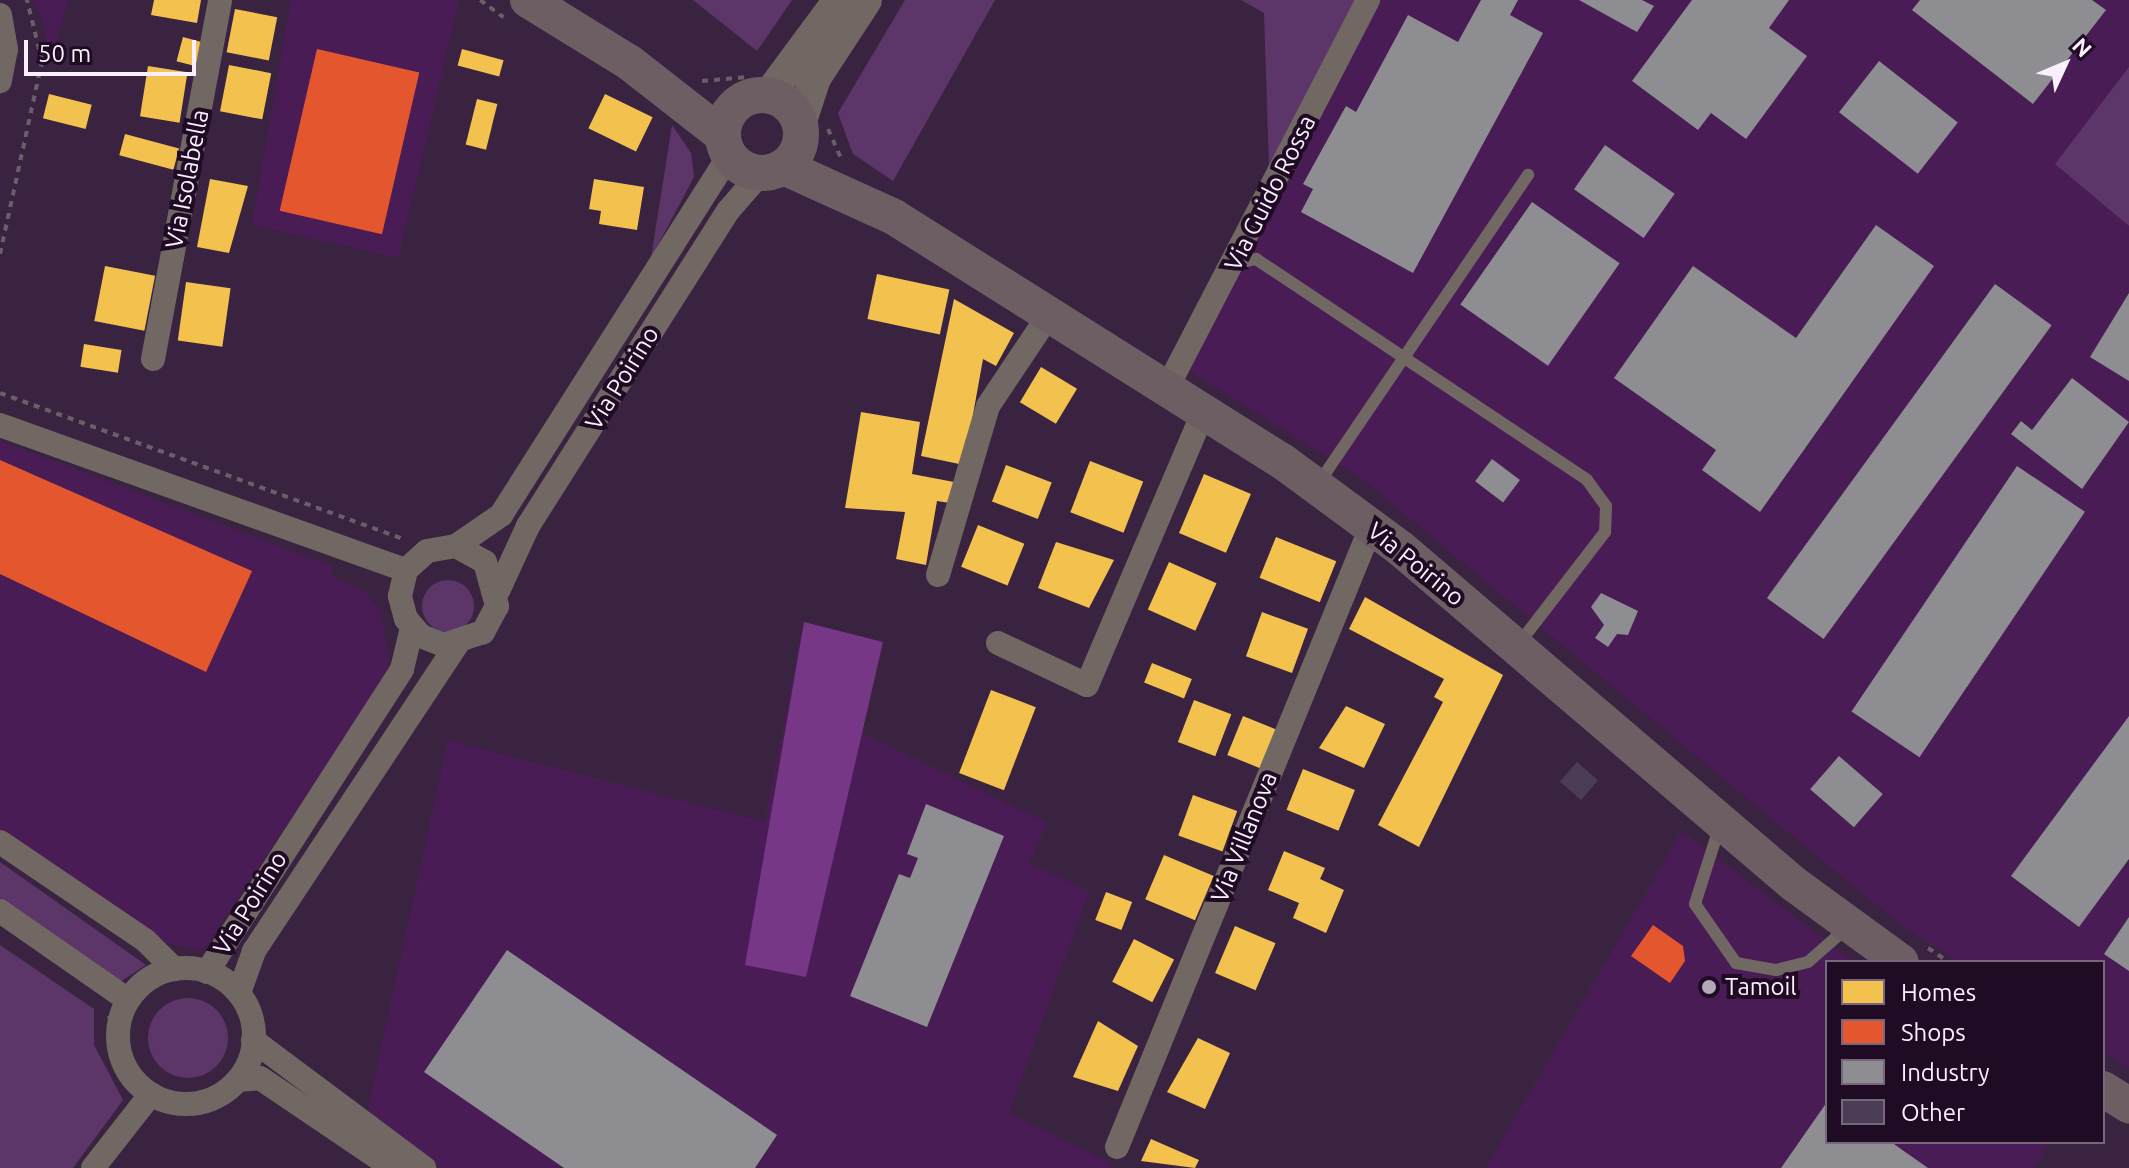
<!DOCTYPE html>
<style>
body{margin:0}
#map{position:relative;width:2129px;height:1168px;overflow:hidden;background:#3a2340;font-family:Ubuntu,sans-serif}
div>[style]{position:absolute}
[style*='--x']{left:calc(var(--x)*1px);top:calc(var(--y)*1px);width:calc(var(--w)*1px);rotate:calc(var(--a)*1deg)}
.built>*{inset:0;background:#4a1c56}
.green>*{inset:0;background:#5d3669}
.round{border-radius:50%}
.forest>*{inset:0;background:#753786}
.homes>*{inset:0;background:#f2c14e;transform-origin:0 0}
.shops>*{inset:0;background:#e4572e;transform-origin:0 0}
.industry>*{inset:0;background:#8d8d92;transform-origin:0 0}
.building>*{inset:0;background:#4b3c55;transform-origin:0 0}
.path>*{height:4px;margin-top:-2px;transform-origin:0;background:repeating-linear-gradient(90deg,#6c5e68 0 6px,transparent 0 12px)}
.service>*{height:12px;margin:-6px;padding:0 6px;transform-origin:6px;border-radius:6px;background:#716864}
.minor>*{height:24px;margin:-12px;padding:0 12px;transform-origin:12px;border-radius:12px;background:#716864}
.minor>.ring{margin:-12px;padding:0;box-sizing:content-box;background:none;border:24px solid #716864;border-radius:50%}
.tertiary>*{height:32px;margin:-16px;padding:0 16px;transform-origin:16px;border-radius:16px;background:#716864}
.secondary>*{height:36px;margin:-18px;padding:0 18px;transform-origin:18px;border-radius:18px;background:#6d5e63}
.secondary>.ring{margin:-18px;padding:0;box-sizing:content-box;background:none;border:36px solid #6d5e63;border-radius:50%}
.dots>*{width:22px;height:22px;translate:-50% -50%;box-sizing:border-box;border:4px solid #1f0c24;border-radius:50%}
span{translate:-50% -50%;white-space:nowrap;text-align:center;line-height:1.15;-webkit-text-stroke:8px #1f0c24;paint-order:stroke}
.street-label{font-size:24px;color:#f9effd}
.poi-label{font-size:24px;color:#f9effd}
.left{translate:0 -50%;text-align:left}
.legend{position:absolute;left:1825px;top:960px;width:280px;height:184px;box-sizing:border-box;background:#1f0c24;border:2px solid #76677b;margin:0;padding:10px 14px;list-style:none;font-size:24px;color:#f9effd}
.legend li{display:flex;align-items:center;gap:16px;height:40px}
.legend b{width:40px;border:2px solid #76677b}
.north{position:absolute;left:2025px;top:24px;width:80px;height:80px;-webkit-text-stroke:6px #1f0c24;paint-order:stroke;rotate:46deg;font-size:22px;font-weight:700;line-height:32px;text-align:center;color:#f9effd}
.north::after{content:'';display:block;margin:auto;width:28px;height:36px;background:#f9effd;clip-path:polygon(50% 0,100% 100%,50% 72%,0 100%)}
.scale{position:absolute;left:24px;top:40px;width:172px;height:36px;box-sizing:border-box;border:4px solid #f9effd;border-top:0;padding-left:10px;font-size:24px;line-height:28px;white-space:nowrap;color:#f9effd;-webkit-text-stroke:6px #1f0c24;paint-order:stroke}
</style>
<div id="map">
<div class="built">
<i style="clip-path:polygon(33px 0,68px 0,50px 65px,44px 24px)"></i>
<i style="clip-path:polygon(291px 0,459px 0,398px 258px,252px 225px)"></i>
<i style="clip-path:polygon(1381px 0,2129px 0,2129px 1068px,2103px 1052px,2103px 962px,1959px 962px,1898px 923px,1361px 478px,1183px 367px)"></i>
<i style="clip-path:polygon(0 441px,332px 566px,332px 577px,364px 591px,381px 611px,390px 669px,203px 951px,141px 937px,0 844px)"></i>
<i style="clip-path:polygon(804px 622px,883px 642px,859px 731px,1047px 823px,1029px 863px,1089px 891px,1009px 1113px,1111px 1163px,1109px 1168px,443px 1168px,366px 1118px,448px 740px,765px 822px)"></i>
<i style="clip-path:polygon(1682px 831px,1854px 962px,1827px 962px,1827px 1142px,2050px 1142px,2033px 1168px,1486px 1168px)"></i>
</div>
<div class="green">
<i style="clip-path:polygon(693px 0,792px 0,757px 51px)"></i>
<i style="clip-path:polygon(905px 0,995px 0,893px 181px,853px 154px,838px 113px)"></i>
<i style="clip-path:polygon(1241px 0,1360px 0,1269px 166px,1264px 13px)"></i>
<i style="clip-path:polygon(2129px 67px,2129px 226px,2055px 164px)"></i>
<i style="clip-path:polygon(672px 125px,691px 153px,694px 177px,651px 258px)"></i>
<i class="round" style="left:422px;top:580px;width:52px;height:52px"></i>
<i style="clip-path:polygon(0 862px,146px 965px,120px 982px,0 898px)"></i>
<i style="clip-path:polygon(0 945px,94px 1009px,94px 1045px,123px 1100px,73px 1168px,0 1168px)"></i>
<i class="round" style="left:148px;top:998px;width:80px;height:80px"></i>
</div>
<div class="forest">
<i style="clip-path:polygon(804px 622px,883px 642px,806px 977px,745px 965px)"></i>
</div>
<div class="homes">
<i style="clip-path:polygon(154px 0,201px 0,197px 23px,151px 15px)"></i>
<i style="left:235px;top:9px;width:43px;height:44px;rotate:11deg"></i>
<i style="left:183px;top:37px;width:20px;height:25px;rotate:15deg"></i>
<i style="left:462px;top:49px;width:43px;height:17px;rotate:15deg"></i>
<i style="left:229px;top:65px;width:43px;height:47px;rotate:11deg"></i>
<i style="left:148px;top:66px;width:40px;height:51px;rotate:9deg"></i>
<i style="left:49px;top:94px;width:44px;height:25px;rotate:14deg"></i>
<i style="left:605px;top:94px;width:53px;height:38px;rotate:26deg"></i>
<i style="left:477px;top:99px;width:21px;height:47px;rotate:14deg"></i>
<i style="left:125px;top:134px;width:56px;height:22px;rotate:15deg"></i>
<i style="clip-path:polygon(210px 179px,248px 186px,229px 253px,197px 247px)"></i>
<i style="clip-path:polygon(594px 179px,644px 187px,637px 230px,599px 224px,601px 211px,589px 209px)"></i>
<i style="left:105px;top:266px;width:51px;height:56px;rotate:11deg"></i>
<i style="left:877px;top:274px;width:74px;height:46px;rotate:12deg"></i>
<i style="left:186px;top:282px;width:45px;height:59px;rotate:8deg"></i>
<i style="clip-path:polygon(954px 299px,1014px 333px,996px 366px,983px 359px,964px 465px,921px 456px)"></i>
<i style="left:84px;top:344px;width:38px;height:23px;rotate:9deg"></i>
<i style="left:1041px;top:367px;width:42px;height:41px;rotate:31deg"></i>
<i style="clip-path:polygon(861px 412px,920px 422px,912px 474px,954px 482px,950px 503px,937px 501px,926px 565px,896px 559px,905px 512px,845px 508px)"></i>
<i style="left:1090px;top:461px;width:57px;height:55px;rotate:21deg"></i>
<i style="left:1006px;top:465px;width:49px;height:39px;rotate:21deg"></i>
<i style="left:1204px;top:474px;width:51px;height:64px;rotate:23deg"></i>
<i style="left:978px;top:525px;width:50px;height:45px;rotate:22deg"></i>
<i style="left:1276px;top:537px;width:65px;height:44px;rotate:22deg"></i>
<i style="clip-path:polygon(1056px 542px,1114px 560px,1089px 608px,1038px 588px)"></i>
<i style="left:1169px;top:562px;width:52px;height:52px;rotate:24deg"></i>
<i style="clip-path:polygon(1365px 597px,1503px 675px,1419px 847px,1378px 825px,1443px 702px,1434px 697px,1444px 679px,1349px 629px)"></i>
<i style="left:1262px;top:612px;width:49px;height:47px;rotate:20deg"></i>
<i style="left:1152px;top:663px;width:43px;height:21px;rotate:22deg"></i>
<i style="left:991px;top:690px;width:48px;height:89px;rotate:21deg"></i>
<i style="left:1194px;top:700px;width:40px;height:45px;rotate:21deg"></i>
<i style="clip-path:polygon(1346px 706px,1385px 724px,1364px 768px,1319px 748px)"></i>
<i style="left:1243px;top:716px;width:38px;height:42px;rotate:22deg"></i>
<i style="left:1303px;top:769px;width:56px;height:44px;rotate:22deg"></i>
<i style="left:1193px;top:795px;width:47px;height:43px;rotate:20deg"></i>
<i style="clip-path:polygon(1284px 851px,1325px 868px,1320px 879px,1344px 890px,1326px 933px,1293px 918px,1299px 903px,1268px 890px)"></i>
<i style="left:1164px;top:855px;width:54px;height:48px;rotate:23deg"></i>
<i style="left:1106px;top:892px;width:28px;height:30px;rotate:21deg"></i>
<i style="left:1235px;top:926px;width:44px;height:51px;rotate:23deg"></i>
<i style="left:1134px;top:939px;width:45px;height:48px;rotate:27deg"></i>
<i style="clip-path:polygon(1098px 1021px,1138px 1046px,1118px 1091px,1073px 1077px)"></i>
<i style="clip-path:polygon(1198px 1038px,1230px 1053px,1205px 1109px,1167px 1092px)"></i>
<i style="clip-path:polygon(1151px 1139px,1199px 1160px,1195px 1168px,1141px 1161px)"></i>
</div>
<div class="shops">
<i style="left:317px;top:49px;width:105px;height:166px;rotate:13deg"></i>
<i style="clip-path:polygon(0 460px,252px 571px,206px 672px,0 574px)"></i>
<i style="clip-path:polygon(1653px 925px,1683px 946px,1685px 961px,1670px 983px,1631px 956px)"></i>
</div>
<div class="industry">
<i style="clip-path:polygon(1481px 0,1518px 0,1510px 15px,1543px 33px,1413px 273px,1301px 212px,1313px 189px,1303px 184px,1346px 106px,1356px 112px,1408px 15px,1458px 42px)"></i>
<i style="clip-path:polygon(1579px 0,1642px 0,1654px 6px,1637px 32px)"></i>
<i style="clip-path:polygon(1692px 0,1789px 0,1769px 28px,1807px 56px,1746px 139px,1711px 113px,1698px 130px,1632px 81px)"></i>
<i style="clip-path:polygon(1920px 0,2092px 0,2106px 10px,2033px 104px,1912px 10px)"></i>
<i style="left:1879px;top:61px;width:100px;height:65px;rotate:38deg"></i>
<i style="left:1605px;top:145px;width:85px;height:54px;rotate:35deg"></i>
<i style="left:1532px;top:202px;width:107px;height:125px;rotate:35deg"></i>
<i style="clip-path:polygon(1876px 225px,1934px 266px,1760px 512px,1702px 470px,1716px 450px,1614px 378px,1693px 266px,1796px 338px)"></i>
<i style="left:1995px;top:284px;width:70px;height:388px;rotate:36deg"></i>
<i style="clip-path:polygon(2129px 293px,2129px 381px,2090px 357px)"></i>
<i style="clip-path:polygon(2072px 378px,2129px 422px,2082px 489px,2011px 434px,2021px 421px,2032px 430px)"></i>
<i style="left:1492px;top:459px;width:35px;height:28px;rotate:37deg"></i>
<i style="left:2017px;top:466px;width:82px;height:296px;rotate:34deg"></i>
<i style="clip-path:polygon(1601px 593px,1638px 611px,1628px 635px,1617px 634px,1608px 647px,1595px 638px,1604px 625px,1591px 607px)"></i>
<i style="clip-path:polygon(2129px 716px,2129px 859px,2079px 927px,2011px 876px)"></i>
<i style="left:1839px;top:756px;width:58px;height:44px;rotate:41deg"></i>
<i style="clip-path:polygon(926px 804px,1004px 836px,927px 1027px,850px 996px,899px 874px,910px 878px,918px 858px,907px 854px)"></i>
<i style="clip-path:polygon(2129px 917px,2129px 971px,2104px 954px)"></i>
<i style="clip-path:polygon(507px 950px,777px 1135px,755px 1168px,564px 1168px,424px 1072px)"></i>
<i style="clip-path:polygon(1827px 1102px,1827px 1142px,1891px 1142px,1928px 1168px,1781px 1168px)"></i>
</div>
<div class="building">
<i style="left:1577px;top:762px;width:28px;height:26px;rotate:41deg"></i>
</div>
<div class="path">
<i style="--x:480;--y:0;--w:29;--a:36"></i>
<i style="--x:702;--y:81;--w:46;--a:-5"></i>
<i style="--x:828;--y:129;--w:35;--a:66"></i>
<i style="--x:0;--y:254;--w:198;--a:-77.7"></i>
<i style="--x:42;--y:61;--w:63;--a:-103.8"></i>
<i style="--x:0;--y:393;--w:430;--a:19.9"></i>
<i style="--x:1928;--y:948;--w:25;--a:34"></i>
<i style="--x:108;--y:1016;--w:16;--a:47"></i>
</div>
<div class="service">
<i style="--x:1234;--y:264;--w:23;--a:-13"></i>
<i style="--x:1256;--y:259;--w:398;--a:33.7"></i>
<i style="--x:1587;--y:480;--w:32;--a:54"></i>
<i style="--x:1606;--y:506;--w:26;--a:92"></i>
<i style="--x:1605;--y:532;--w:143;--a:127.6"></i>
<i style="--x:1318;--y:484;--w:374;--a:-55.8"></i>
<i style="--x:1720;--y:825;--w:83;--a:107.6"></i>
<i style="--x:1695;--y:904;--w:72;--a:55.2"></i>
<i style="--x:1736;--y:963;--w:41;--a:9.9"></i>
<i style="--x:1776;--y:970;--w:33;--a:-14"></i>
<i style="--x:1808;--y:962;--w:53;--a:-41.2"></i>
</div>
<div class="minor">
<i style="--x:0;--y:15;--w:35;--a:80"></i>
<i style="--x:6;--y:49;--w:33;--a:101"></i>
<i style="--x:153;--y:359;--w:365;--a:-79.4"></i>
<i style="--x:1169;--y:384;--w:433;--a:-62.6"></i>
<i style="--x:0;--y:425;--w:431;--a:19.7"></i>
<i style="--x:456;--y:546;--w:33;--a:29"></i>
<i style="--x:485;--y:562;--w:46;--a:74.7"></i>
<i style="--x:497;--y:606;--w:30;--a:118"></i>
<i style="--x:483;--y:632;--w:41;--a:161.6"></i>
<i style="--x:444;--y:645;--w:25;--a:-159"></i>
<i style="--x:421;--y:636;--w:23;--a:-131"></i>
<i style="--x:406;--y:619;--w:24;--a:-105"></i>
<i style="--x:400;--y:596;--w:27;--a:-77"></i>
<i style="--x:406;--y:570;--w:28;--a:-42"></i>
<i style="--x:427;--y:551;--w:29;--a:-10"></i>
<i style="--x:456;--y:546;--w:55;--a:-34.6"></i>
<i style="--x:501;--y:515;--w:425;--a:-57.6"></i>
<i style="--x:938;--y:575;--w:176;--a:-73.5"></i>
<i style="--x:988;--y:406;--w:113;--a:-56.2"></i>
<i style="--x:498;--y:591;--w:72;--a:-65.2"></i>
<i style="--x:528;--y:526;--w:373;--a:-57.6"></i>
<i style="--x:728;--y:211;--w:49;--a:-49.1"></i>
<i style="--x:998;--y:643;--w:98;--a:25.3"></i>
<i style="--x:1087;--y:685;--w:300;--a:-66.9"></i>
<i style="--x:0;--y:842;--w:176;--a:34.1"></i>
<i style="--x:146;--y:941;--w:40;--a:45"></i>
<i style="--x:0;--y:911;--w:156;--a:34.8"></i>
<i class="ring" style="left:118px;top:968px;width:112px;height:112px"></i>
<i style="--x:207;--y:972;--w:360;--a:-57.2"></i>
<i style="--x:402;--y:669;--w:42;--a:-76.3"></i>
<i style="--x:239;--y:993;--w:45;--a:-70.3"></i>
<i style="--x:254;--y:951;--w:368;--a:-56.5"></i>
<i style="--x:253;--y:1040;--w:214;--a:36.8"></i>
<i style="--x:238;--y:1080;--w:22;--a:-5"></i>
<i style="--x:260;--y:1078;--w:161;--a:34.1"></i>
<i style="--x:1117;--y:1147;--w:670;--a:-67.72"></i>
<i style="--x:93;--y:1168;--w:94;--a:-51.9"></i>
</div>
<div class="tertiary">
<i style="--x:768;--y:96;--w:119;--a:-53.5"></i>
<i style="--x:800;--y:124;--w:48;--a:-71.9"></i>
<i style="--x:815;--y:78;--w:93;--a:-56.8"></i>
</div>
<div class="secondary">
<i style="--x:528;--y:0;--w:120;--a:31.7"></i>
<i style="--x:630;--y:63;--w:117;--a:38"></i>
<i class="ring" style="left:723px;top:95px;width:42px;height:42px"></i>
<i style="--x:784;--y:167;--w:121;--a:24.4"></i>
<i style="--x:894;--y:217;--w:458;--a:32.2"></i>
<i style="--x:1282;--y:461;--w:147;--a:36.4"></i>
<i style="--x:1400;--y:548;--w:518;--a:40.46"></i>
<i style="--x:1794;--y:884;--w:132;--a:36.1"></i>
<i style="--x:2103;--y:1089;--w:31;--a:32"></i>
</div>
<div class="dots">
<i style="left:1709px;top:987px;background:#b6a8bb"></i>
</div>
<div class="street-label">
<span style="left:187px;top:179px;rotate:-79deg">Via Isolabella</span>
<span style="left:1270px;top:193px;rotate:-63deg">Via Guido Rossa</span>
<span style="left:622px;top:378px;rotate:-58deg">Via Poirino</span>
<span style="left:1416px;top:564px;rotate:39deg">Via Poirino</span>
<span style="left:1244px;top:837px;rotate:-68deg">Via Villanova</span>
<span style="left:250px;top:903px;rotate:-58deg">Via Poirino</span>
</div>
<div class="poi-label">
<span class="left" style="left:1725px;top:987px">Tamoil</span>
</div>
<ul class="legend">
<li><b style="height:22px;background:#f2c14e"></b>Homes</li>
<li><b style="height:22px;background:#e4572e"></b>Shops</li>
<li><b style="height:22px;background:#8d8d92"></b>Industry</li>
<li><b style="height:22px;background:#4b3c55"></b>Other</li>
</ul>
<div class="north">N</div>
<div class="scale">50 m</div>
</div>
